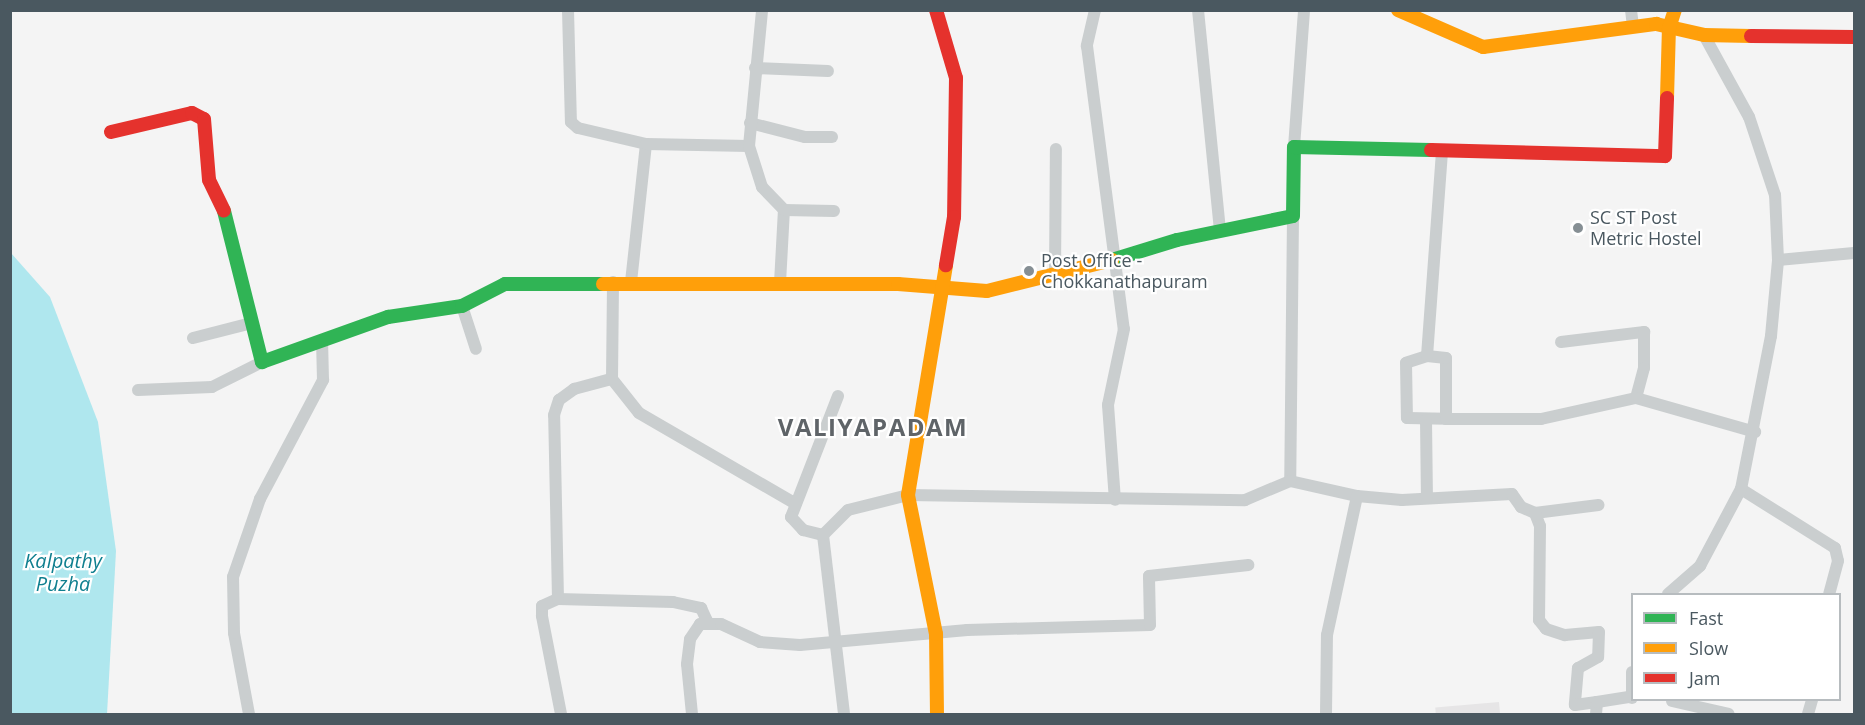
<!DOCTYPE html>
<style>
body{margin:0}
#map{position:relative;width:1865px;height:725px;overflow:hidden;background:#f4f4f4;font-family:"Open Sans",sans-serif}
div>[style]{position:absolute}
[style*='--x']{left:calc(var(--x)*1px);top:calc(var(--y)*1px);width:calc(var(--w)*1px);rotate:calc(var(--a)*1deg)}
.education>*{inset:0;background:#e6e5e6;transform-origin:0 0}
.water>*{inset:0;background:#afe7ee}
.street>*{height:12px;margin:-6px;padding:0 6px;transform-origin:6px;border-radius:6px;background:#cacecf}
.fast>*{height:14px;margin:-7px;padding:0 7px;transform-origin:7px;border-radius:7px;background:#30b455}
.slow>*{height:14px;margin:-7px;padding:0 7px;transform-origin:7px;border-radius:7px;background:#ff9f0a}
.jam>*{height:14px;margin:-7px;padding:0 7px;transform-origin:7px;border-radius:7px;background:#e5322d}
.dots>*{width:16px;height:16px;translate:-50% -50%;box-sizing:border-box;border:3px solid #fff;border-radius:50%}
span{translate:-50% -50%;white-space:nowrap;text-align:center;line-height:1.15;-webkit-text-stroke:4.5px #fff;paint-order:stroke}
.poi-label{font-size:18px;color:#4a5860}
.left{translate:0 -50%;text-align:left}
.water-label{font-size:20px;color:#0f7f8f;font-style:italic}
.district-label{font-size:24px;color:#5f6468;font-weight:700;letter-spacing:1.5px}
.frame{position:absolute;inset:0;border:12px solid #4a5860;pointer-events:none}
.legend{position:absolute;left:1631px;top:593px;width:210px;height:108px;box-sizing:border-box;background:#fff;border:2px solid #b7bcbf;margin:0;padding:8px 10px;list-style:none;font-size:18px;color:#4a5860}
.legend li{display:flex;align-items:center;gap:12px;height:30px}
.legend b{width:30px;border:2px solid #b7bcbf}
</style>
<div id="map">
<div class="education">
<i style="left:1499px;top:702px;width:12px;height:64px;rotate:85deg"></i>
</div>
<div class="water">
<i style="clip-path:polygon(11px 253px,50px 297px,98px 422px,116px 551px,107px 714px,11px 714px)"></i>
</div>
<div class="street">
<i style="--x:568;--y:10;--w:112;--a:88.5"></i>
<i style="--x:571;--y:122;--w:9;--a:41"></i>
<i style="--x:578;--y:128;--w:70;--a:13.2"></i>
<i style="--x:646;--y:144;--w:139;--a:96.2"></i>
<i style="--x:1095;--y:10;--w:37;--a:103"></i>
<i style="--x:1087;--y:46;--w:285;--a:82.6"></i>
<i style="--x:1124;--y:329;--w:78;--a:101.9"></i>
<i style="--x:1108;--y:405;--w:95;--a:85.8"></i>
<i style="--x:1198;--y:10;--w:221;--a:84.3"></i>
<i style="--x:1631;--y:10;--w:16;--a:83"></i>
<i style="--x:755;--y:68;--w:73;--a:2.4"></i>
<i style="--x:750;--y:123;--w:57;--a:14.3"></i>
<i style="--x:805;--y:137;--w:27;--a:0"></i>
<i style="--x:646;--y:144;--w:103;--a:1.1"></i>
<i style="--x:749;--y:146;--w:137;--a:-84.5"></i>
<i style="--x:749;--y:146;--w:43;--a:72.4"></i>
<i style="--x:762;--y:187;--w:32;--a:46"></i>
<i style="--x:1294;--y:147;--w:137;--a:-85.8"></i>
<i style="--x:1293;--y:216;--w:265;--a:90.6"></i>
<i style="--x:1290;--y:481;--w:69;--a:12.6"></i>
<i style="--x:1357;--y:496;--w:45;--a:5.1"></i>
<i style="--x:1402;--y:500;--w:110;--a:-3.1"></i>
<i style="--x:1512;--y:494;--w:16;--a:55"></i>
<i style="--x:1521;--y:507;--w:15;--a:23"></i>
<i style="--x:1535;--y:513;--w:64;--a:-7.2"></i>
<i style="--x:1778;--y:260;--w:76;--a:-5.3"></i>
<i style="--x:1055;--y:277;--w:128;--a:-89.6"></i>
<i style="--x:780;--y:283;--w:73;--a:-86.9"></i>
<i style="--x:784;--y:210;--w:50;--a:1.1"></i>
<i style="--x:462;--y:306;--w:45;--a:72"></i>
<i style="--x:193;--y:338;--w:61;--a:-14.3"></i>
<i style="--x:1561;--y:342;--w:84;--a:-6.9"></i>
<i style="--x:1644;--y:332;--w:36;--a:90"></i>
<i style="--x:1644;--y:368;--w:31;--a:105"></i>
<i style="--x:1636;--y:398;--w:124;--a:15.9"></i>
<i style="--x:1427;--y:356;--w:22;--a:162"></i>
<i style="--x:1406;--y:363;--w:55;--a:89"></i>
<i style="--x:1407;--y:418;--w:39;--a:1"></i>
<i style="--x:1446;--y:419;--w:61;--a:-90"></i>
<i style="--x:1446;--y:358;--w:19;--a:-174"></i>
<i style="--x:1427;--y:356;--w:205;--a:-85.8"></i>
<i style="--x:612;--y:379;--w:43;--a:51.5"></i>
<i style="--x:639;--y:413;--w:181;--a:30.1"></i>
<i style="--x:138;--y:390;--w:74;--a:-2.3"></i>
<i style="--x:212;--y:387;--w:56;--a:-26.6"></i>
<i style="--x:838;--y:396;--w:130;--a:111.2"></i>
<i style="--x:791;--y:517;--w:18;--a:47"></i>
<i style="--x:803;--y:530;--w:21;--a:14"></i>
<i style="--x:823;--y:535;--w:180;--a:83.3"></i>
<i style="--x:1446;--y:419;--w:95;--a:0"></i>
<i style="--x:1541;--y:419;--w:97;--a:-12.5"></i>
<i style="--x:1426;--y:420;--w:78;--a:89.3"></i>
<i style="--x:1741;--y:489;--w:111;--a:32.1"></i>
<i style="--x:1835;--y:548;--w:13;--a:77"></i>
<i style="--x:1838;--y:561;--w:34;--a:105"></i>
<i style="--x:1535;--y:513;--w:14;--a:69"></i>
<i style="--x:1540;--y:526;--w:94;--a:90.6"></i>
<i style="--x:1539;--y:620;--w:11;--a:52"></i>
<i style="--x:1546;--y:629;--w:20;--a:18"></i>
<i style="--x:1565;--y:635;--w:34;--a:-5"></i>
<i style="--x:1599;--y:632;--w:25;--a:92"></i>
<i style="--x:1598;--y:657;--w:23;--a:151"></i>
<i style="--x:1578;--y:668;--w:37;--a:95"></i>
<i style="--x:1575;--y:705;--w:22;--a:-8"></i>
<i style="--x:823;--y:535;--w:35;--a:-45"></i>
<i style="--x:848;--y:510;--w:62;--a:-14"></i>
<i style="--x:908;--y:495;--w:337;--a:0.9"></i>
<i style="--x:1245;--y:500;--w:49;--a:-22.9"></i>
<i style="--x:1668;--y:594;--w:43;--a:-41.2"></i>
<i style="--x:1700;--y:566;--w:87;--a:-62"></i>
<i style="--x:1741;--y:489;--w:156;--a:-78.9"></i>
<i style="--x:1771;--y:336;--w:76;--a:-84.7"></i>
<i style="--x:1778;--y:260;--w:65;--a:-92.6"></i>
<i style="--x:1775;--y:195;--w:82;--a:-108.4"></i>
<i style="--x:1749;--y:117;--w:94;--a:-118.8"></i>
<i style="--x:558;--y:599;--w:115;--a:1.5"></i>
<i style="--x:673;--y:602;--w:29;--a:12"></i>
<i style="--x:701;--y:608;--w:17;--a:65"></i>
<i style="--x:1632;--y:672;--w:26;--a:90"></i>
<i style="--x:1672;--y:701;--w:58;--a:12.8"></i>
<i style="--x:249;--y:714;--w:82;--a:-100.5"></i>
<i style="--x:234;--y:633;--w:56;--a:-91"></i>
<i style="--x:233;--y:577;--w:83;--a:-70.9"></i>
<i style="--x:260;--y:499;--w:135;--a:-62.1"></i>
<i style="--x:323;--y:380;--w:40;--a:-91.4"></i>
<i style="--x:561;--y:714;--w:100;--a:-101"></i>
<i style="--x:542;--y:616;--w:10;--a:-90"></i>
<i style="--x:542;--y:606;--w:17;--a:-24"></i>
<i style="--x:558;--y:599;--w:184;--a:-91.2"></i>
<i style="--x:554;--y:415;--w:16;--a:-72"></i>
<i style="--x:559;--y:400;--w:19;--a:-36"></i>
<i style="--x:574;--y:389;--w:39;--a:-15"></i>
<i style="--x:612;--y:379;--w:97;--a:-89.4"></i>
<i style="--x:692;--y:714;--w:50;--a:-95.7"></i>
<i style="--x:687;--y:664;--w:25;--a:-83"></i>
<i style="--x:690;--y:639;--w:18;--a:-56"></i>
<i style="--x:700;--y:624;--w:21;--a:0"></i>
<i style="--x:721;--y:624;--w:43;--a:24.8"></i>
<i style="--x:760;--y:642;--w:40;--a:4.3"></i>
<i style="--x:800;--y:645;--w:168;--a:-5.1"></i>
<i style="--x:967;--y:630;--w:183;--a:-1.6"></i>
<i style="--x:1150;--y:625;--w:49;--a:-91.2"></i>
<i style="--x:1149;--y:576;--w:100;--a:-6.3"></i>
<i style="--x:1326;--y:714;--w:79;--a:-89.3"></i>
<i style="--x:1327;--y:635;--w:142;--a:-77.8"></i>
<i style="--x:1596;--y:714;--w:12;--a:-85"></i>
<i style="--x:1597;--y:702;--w:32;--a:-9"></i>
<i style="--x:1808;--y:714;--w:15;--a:-74"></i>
</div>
<div class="fast">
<i style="--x:224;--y:211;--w:156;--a:75.9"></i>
<i style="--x:262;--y:362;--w:134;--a:-19.7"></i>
<i style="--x:388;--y:317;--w:75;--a:-8.5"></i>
<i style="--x:462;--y:306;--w:48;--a:-27.1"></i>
<i style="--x:505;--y:284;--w:98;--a:0"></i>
<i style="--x:1112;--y:260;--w:68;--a:-17.1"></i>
<i style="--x:1177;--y:240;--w:118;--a:-11.7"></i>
<i style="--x:1293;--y:216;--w:69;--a:-89.2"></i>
<i style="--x:1294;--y:147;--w:137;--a:1.3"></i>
</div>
<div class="slow">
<i style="--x:1398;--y:10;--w:93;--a:23.5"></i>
<i style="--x:1483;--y:47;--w:175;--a:-7.6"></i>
<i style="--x:1656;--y:24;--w:49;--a:12.9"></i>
<i style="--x:1704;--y:35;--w:47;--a:1.2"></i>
<i style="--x:1667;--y:98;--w:70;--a:-88.4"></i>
<i style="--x:1669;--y:28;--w:19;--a:-72"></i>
<i style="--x:603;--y:284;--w:295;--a:0"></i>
<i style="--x:898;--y:284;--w:89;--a:4.5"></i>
<i style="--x:987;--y:291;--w:129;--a:-13.9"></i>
<i style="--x:937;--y:714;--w:80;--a:-90.7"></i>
<i style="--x:936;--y:634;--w:142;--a:-101.4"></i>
<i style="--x:908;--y:495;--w:233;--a:-80.6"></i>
</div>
<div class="jam">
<i style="--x:936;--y:10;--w:71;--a:73.6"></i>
<i style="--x:956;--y:78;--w:139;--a:90.8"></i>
<i style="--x:954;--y:217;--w:49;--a:99.5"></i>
<i style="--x:1751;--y:36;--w:103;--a:0.6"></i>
<i style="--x:111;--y:132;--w:83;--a:-13.2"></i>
<i style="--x:192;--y:113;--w:13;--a:27"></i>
<i style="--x:204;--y:119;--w:61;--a:85.3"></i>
<i style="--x:209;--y:180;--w:34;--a:64"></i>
<i style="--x:1431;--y:150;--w:234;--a:1.5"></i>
<i style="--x:1665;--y:156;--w:58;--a:-88"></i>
</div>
<div class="dots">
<i style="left:1578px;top:228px;background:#868f94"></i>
<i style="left:1029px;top:271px;background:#868f94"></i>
</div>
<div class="poi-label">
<span class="left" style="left:1590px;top:228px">SC ST Post<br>Metric Hostel</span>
<span class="left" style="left:1041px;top:271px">Post Office -<br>Chokkanathapuram</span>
</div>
<div class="water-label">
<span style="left:63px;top:572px">Kalpathy<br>Puzha</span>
</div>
<div class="district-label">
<span style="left:873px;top:427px">VALIYAPADAM</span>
</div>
<div class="frame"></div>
<ul class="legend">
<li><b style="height:8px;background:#30b455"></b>Fast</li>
<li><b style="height:8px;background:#ff9f0a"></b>Slow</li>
<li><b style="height:8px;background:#e5322d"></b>Jam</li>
</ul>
</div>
